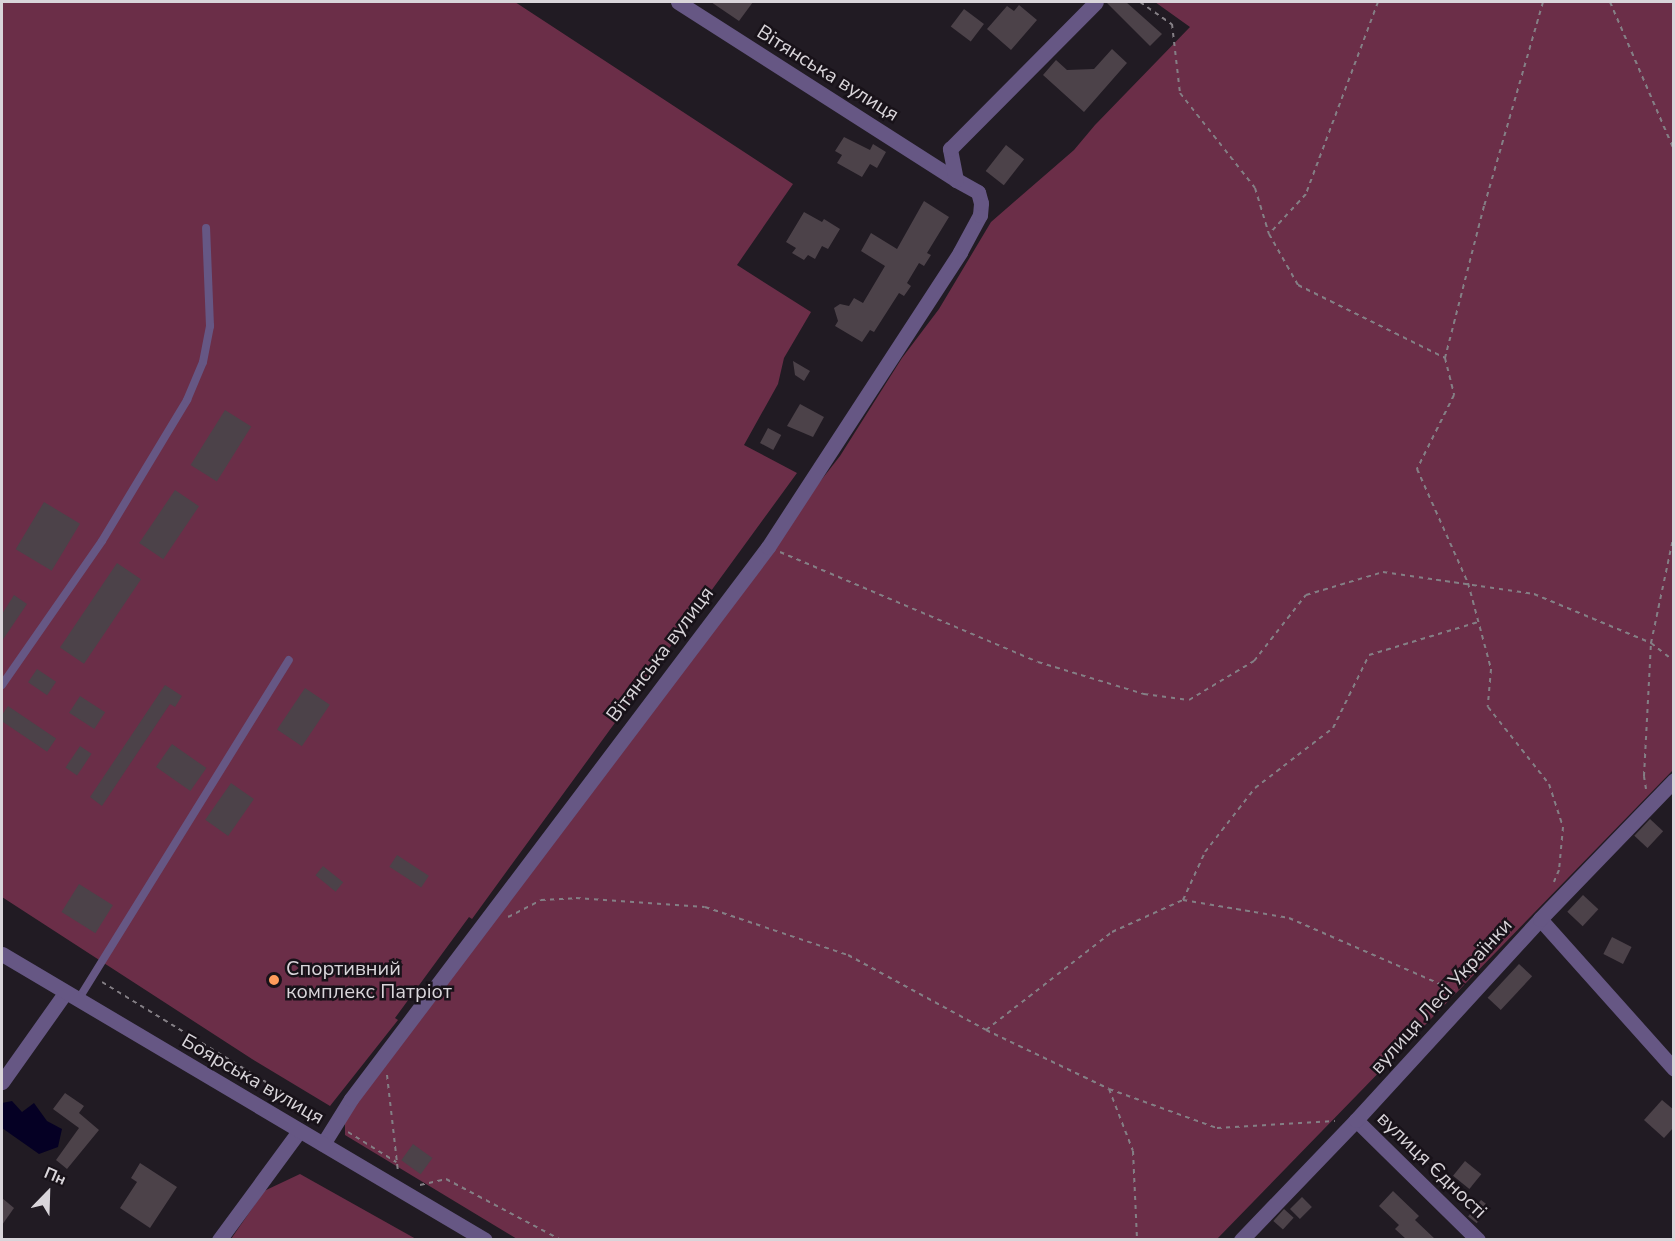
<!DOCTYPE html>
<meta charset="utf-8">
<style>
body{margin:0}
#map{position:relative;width:1675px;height:1241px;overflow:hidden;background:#211b23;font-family:"Nunito Sans",sans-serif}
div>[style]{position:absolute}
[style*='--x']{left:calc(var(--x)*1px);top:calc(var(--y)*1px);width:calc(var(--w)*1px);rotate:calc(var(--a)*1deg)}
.green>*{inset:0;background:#6b2e48}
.water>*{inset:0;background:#050024}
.building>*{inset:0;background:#4c4249;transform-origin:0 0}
.path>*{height:2px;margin-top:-1px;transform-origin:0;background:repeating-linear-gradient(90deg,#847f85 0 4.5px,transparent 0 9px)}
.service>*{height:8px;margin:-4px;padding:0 4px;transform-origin:4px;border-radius:4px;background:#665784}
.minor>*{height:15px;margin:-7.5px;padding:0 7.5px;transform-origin:7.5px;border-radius:7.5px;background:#665784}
.tertiary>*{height:15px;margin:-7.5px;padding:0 7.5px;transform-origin:7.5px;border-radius:7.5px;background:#665784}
.dots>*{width:16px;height:16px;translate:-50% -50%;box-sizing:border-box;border:3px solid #181219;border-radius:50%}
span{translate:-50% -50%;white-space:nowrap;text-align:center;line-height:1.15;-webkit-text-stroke:5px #181219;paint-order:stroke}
.street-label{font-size:20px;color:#d9d5da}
.poi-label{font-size:20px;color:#d9d5da}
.left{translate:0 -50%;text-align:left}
.frame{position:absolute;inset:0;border:3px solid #d9d5da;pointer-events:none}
.north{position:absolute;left:18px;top:1163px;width:60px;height:60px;-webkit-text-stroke:4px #181219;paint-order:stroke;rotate:23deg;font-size:16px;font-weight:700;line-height:24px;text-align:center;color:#d9d5da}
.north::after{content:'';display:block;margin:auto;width:21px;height:27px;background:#d9d5da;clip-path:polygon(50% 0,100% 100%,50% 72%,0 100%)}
</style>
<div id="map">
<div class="green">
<i style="clip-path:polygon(2px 2px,515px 2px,793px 184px,737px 265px,811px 312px,784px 358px,778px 384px,744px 445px,797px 473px,472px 919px,469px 917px,395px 1018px,398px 1020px,330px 1106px,252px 1059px,2px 897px)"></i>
<i style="clip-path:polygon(1155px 2px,1673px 2px,1673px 770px,1217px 1239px,517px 1239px,345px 1135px,345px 1101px,590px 776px,840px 456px,902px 358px,939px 309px,991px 222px,1074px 150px,1095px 125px,1190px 27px)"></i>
<i style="clip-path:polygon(300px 1174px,416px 1239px,231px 1239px,264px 1191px)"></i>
</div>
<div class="water">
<i style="clip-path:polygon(12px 1101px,22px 1112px,34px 1103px,47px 1121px,62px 1129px,58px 1147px,39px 1154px,2px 1128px,2px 1103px)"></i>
</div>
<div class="building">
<i style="clip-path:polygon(711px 2px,753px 2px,739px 21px)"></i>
<i style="clip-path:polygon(1106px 2px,1126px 2px,1162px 34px,1150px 46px)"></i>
<i style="clip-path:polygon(1019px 5px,1037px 20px,1011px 50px,987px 29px,1007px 6px,1014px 11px)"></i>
<i style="left:964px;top:9px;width:25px;height:22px;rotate:37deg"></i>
<i style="clip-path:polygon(1112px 49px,1127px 63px,1084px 112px,1043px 75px,1056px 60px,1067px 70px,1094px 69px)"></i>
<i style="clip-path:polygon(844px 137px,870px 150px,873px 144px,886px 152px,877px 168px,870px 164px,862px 177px,837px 163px,842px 155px,835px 151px)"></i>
<i style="left:1006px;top:145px;width:23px;height:33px;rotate:38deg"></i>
<i style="clip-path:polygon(924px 201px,949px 217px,927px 253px,931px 255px,924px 266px,919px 263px,907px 283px,911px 286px,904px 296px,899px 293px,874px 332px,870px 330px,862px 342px,835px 326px,838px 321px,834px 308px,840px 304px,849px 306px,854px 298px,863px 303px,885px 266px,861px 251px,871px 233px,897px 249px)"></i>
<i style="clip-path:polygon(804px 212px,822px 222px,824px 219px,840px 229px,828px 249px,822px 246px,815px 259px,808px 255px,804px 260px,792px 253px,796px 248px,786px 242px)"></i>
<i style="clip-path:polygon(793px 361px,810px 371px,804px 381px,795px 375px)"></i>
<i style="clip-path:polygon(800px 404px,824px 417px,813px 437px,787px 426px)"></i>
<i style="left:225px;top:410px;width:31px;height:65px;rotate:32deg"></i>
<i style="left:768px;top:428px;width:15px;height:17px;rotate:28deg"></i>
<i style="left:175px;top:490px;width:29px;height:64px;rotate:34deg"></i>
<i style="left:44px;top:502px;width:42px;height:55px;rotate:31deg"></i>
<i style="left:117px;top:563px;width:29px;height:102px;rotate:34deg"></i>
<i style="clip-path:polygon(14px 595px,27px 604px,2px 641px,2px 614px)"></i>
<i style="left:37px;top:669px;width:23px;height:16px;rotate:34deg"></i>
<i style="clip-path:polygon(165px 685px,182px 696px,175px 707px,170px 704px,102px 806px,90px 797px)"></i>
<i style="left:305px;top:688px;width:30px;height:50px;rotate:34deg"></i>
<i style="left:80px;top:696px;width:30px;height:20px;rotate:33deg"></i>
<i style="left:8px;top:706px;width:58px;height:16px;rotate:34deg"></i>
<i style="left:172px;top:744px;width:42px;height:28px;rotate:35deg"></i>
<i style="left:80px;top:746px;width:14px;height:26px;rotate:34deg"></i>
<i style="left:231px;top:783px;width:28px;height:45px;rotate:35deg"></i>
<i style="left:1650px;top:819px;width:18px;height:23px;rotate:43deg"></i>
<i style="left:397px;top:855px;width:38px;height:14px;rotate:33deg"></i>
<i style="left:323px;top:866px;width:26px;height:12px;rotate:39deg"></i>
<i style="left:79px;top:884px;width:40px;height:33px;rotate:32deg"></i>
<i style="left:1583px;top:895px;width:21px;height:23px;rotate:43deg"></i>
<i style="left:1612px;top:937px;width:22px;height:19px;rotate:27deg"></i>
<i style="left:1519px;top:964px;width:18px;height:46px;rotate:43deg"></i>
<i style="clip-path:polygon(65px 1093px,84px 1106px,79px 1113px,99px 1130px,67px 1169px,56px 1160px,79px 1128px,53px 1109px)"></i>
<i style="clip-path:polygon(1662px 1100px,1674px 1110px,1674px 1127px,1664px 1138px,1644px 1120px)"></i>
<i style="left:413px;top:1144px;width:24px;height:20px;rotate:36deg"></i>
<i style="left:1465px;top:1161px;width:21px;height:19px;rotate:39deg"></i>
<i style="clip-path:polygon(140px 1163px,177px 1187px,150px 1228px,120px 1208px,137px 1182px,131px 1178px)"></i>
<i style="clip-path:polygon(1393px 1191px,1419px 1216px,1415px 1220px,1435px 1239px,1406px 1239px,1395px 1229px,1399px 1225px,1379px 1206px)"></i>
<i style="left:1302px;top:1197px;width:14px;height:17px;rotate:45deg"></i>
<i style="clip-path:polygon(2px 1198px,14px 1208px,2px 1225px)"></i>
<i style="left:1481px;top:1200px;width:11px;height:21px;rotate:38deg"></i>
<i style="left:1284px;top:1209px;width:13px;height:16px;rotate:42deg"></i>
</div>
<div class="path">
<i style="--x:1140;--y:2;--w:39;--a:35"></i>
<i style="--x:1172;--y:24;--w:69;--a:83.4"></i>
<i style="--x:1180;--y:93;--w:121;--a:51.7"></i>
<i style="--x:1255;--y:188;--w:48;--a:73.1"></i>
<i style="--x:1378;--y:2;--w:205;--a:110.6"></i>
<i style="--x:1306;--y:194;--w:54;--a:132.8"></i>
<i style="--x:1269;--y:234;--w:59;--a:60.4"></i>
<i style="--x:1298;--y:285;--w:164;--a:26.4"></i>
<i style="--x:1543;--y:2;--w:212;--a:106.1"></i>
<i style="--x:1484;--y:206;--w:157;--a:104.4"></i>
<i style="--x:1445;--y:358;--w:38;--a:76"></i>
<i style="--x:1454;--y:395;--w:83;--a:116.6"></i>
<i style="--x:1417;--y:469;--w:125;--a:65.9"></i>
<i style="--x:1468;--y:583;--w:89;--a:75"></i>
<i style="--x:1491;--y:669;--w:38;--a:95"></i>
<i style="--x:1488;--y:707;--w:98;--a:51.6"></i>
<i style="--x:1549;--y:784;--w:45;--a:72"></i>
<i style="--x:1563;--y:827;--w:43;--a:95.3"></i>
<i style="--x:1559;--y:870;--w:13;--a:113"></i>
<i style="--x:1610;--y:2;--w:161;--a:66.6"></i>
<i style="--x:780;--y:552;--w:280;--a:23.1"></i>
<i style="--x:1038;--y:662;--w:111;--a:16.8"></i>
<i style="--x:1144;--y:694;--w:45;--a:7.6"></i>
<i style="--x:1189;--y:700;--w:76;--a:-31"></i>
<i style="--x:1254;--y:661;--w:84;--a:-51.8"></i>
<i style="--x:1306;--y:595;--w:80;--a:-16.6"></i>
<i style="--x:1383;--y:572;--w:153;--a:8.3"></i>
<i style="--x:1534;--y:594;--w:127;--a:22.7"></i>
<i style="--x:1651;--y:643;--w:29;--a:38"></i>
<i style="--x:1646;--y:789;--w:13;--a:-99"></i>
<i style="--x:1644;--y:776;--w:133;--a:-87"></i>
<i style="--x:1651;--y:643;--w:111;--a:-78.1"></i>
<i style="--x:1183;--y:900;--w:53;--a:-65.4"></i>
<i style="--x:1205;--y:852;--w:81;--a:-52"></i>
<i style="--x:1255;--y:788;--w:98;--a:-37.6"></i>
<i style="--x:1333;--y:728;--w:81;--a:-63.7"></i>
<i style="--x:1369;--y:655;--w:114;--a:-16.8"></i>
<i style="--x:508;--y:917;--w:37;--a:-27"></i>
<i style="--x:541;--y:900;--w:35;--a:-3"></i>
<i style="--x:576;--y:898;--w:129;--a:4"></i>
<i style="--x:705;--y:907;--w:151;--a:18.6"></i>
<i style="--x:848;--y:955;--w:157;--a:28.5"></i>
<i style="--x:986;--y:1030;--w:136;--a:25.6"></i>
<i style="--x:1109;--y:1089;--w:115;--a:19.9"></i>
<i style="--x:1217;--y:1128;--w:118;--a:-3.4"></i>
<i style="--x:102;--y:982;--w:259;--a:31.4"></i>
<i style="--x:986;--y:1030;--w:160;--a:-37.9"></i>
<i style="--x:1112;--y:932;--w:78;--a:-24.3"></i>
<i style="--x:1183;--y:900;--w:108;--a:9.6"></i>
<i style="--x:1289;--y:918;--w:180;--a:23.6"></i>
<i style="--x:387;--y:1075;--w:97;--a:83.5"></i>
<i style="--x:1109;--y:1089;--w:66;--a:68.8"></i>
<i style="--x:1133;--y:1151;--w:89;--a:87.4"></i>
<i style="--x:348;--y:1132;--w:57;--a:32"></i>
<i style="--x:420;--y:1185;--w:27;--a:-13"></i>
<i style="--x:446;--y:1179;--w:130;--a:27.9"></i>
</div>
<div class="service">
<i style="--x:2;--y:685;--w:175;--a:-55.2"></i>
<i style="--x:102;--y:541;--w:165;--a:-58.9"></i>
<i style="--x:187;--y:400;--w:41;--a:-67.2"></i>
<i style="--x:203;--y:362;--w:37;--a:-79"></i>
<i style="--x:210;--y:326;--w:98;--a:-92.3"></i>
<i style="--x:78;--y:1000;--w:400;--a:-58.2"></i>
</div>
<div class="minor">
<i style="--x:678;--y:2;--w:330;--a:32.6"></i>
<i style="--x:1540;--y:919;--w:201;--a:48.2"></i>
<i style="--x:2;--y:1082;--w:109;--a:-54.7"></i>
<i style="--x:1356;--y:1120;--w:171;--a:44.5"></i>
<i style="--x:323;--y:1144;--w:53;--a:-58.1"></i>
<i style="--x:351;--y:1099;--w:692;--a:-52.93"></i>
<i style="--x:768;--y:547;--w:352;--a:-56.9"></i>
<i style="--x:960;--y:252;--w:42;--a:-61.6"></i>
<i style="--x:980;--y:215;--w:12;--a:-85"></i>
<i style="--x:981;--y:203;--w:11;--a:-105"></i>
<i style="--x:978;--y:192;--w:25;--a:-151"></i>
<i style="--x:956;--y:180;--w:32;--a:-101"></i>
<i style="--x:950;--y:149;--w:207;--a:-45.2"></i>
<i style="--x:219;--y:1240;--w:135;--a:-53.7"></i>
<i style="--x:1241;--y:1240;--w:166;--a:-46.2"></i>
<i style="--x:1356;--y:1120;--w:273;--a:-47.5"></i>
<i style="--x:1540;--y:919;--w:193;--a:-46"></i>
</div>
<div class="tertiary">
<i style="--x:2;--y:954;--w:561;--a:30.63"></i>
</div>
<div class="dots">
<i style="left:274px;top:980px;background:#ff9b5b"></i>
</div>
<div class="street-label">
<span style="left:828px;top:73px;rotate:32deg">Вітянська вулиця</span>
<span style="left:660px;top:654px;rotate:-53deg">Вітянська вулиця</span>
<span style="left:1441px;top:996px;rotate:-48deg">вулиця Лесі Українки</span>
<span style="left:253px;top:1079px;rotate:30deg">Боярська вулиця</span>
<span style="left:1432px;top:1165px;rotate:44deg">вулиця Єдності</span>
</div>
<div class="poi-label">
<span class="left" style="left:286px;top:980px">Спортивний<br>комплекс Патріот</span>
</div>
<div class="frame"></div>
<div class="north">Пн</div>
</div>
